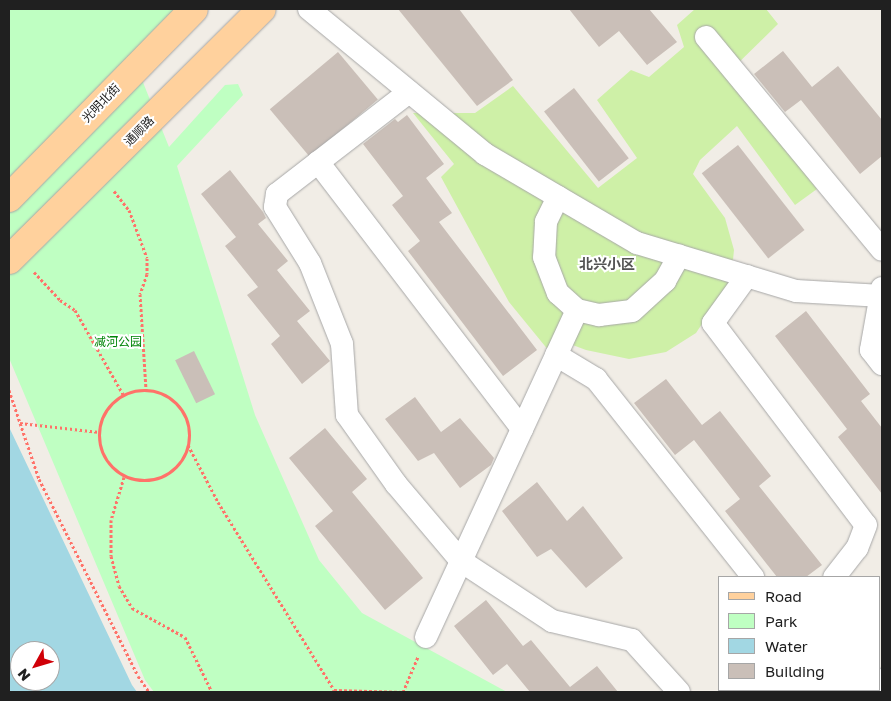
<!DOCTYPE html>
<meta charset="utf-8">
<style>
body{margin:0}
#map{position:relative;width:891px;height:701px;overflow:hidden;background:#f1ede6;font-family:"Golos Text","Noto Sans SC",sans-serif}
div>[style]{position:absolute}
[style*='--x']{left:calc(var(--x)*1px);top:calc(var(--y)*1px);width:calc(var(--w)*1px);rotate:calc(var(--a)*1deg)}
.grass>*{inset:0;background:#cef0a7}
.park>*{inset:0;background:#bfffc2}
.water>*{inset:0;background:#a2d7e3}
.building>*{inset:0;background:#cabfb8;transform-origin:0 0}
.path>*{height:3px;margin-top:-1.5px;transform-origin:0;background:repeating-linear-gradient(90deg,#ff7269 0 2.5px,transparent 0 5px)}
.path>.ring{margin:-1.5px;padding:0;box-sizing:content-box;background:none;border:3px solid #ff7269;border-radius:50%}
.roads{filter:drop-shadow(0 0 1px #a7a7a7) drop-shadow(0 0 1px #a7a7a7)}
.minor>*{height:22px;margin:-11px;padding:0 11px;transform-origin:11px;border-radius:11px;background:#fff}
.major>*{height:28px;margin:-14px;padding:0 14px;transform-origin:14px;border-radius:14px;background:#ffd19d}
span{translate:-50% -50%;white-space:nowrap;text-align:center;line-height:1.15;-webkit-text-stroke:4px #fff;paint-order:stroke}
.street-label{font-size:12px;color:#202020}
.park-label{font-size:12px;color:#028508}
.neighbourhood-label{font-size:14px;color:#535353;font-weight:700}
.frame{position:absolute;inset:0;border:10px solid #202020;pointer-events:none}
.legend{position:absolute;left:718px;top:576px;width:162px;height:115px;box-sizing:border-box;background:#fff;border:1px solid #a6a6a6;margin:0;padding:6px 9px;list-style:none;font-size:15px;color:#202020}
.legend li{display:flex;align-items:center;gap:10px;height:25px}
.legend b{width:25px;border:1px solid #a6a6a6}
.north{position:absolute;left:10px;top:641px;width:50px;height:50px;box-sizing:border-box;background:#fff;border:1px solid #a6a6a6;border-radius:50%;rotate:231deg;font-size:14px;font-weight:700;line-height:20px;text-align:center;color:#202020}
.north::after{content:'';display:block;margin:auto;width:18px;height:22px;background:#d00008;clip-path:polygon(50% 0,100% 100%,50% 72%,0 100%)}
</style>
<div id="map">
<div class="grass">
<i style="clip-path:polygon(695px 9px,766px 9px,778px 24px,727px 74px,817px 189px,795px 205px,737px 126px,700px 160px,693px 174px,725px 218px,734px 250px,731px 280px,696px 333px,666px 352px,629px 359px,586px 350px,562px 341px,549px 351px,509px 302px,441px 177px,454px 164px,413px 113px,475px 113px,513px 86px,598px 188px,637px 158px,597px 100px,631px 70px,649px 77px,684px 47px,677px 25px)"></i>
</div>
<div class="park">
<i style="clip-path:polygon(9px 9px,175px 9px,132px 55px,169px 147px,225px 85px,238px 84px,243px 95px,177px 166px,255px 415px,319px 560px,362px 613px,507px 692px,154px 692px,145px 680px,9px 358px)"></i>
</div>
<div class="water">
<i style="clip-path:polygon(evenodd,9px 427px,132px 685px,137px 692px,9px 692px,9px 427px,20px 651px,50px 651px,50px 681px,20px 681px,20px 651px)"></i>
</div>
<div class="building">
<i style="clip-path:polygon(398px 9px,459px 9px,513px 80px,477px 106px)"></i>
<i style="clip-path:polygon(569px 9px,649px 9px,677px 42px,647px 65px,619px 31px,599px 47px)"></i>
<i style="clip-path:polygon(783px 51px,812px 87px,838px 66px,882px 120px,882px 156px,860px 174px,801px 100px,785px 112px,754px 74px)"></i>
<i style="left:338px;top:52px;width:62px;height:89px;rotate:50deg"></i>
<i style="left:574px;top:88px;width:89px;height:38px;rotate:52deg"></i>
<i style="clip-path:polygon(407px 115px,444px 164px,426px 178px,452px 213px,439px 222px,537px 350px,503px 376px,408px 251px,420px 241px,392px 205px,403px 196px,363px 144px,395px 119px,398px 122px)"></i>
<i style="left:738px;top:145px;width:108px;height:46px;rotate:52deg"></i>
<i style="clip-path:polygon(230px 170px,263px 212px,266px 218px,258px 224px,288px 261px,277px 270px,310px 311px,297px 321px,330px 361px,302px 384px,271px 344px,280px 336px,247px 295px,258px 287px,225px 246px,236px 237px,201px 194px)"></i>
<i style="clip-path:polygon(806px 311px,870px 394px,861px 401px,882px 428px,882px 494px,838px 437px,847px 429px,775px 336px)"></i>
<i style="left:194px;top:351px;width:48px;height:21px;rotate:64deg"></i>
<i style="clip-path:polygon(666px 379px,702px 425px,720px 411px,771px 476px,759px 486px,822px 565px,806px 577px,777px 577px,725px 511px,740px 499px,694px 440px,675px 455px,634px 403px)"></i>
<i style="clip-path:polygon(415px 397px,441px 432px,460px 418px,494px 458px,491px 465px,460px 488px,434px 453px,418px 461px,385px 419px)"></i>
<i style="clip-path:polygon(325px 428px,367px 479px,352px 492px,423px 578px,385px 610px,315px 526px,333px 511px,289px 458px)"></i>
<i style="clip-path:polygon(537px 482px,567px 521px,583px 506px,623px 558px,586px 588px,551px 549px,537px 557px,502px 511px)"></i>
<i style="clip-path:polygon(486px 600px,523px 646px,531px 640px,570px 687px,597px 666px,618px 692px,530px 692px,507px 664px,493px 675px,454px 626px)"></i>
</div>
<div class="path">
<i style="--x:114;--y:191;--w:24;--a:52"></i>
<i style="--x:129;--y:210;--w:51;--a:69.4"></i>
<i style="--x:147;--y:258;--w:16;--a:90"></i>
<i style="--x:147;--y:274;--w:21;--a:109"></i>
<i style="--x:140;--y:294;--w:96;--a:86.4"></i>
<i style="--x:34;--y:272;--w:38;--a:47"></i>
<i style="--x:60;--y:300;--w:18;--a:34"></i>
<i style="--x:75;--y:310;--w:97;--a:60.3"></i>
<i class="ring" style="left:99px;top:390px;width:87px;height:87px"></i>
<i style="--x:9;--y:390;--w:94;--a:71.4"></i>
<i style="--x:39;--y:479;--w:220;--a:63.3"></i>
<i style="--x:138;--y:676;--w:19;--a:55"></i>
<i style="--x:20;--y:423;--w:80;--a:6.5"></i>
<i style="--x:188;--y:445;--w:64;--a:62.2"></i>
<i style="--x:218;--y:502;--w:221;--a:58.3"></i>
<i style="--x:334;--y:690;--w:71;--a:1.6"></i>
<i style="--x:124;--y:477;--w:45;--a:106.8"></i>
<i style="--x:111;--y:520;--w:36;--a:90"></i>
<i style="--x:111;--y:556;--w:31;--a:75"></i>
<i style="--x:119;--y:586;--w:26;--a:59"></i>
<i style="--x:132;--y:608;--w:60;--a:28.7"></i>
<i style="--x:185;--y:637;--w:61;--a:63.9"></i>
<i style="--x:403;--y:692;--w:39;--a:-67"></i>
</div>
<div class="roads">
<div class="minor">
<i style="--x:309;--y:9;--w:228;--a:39.5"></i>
<i style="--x:485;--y:154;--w:176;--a:30.4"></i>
<i style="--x:637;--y:243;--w:166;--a:16.8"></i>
<i style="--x:796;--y:291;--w:86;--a:3.3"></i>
<i style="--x:706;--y:37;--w:276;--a:50.4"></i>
<i style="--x:409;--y:92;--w:167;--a:142.3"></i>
<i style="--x:277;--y:194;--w:13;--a:99"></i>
<i style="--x:275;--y:207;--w:66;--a:58"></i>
<i style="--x:310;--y:263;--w:87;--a:68.4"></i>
<i style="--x:342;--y:344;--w:71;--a:86"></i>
<i style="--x:347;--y:415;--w:85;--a:54.6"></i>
<i style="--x:396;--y:484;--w:101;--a:49.8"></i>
<i style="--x:461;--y:561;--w:109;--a:33.4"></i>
<i style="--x:552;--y:621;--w:82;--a:13.4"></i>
<i style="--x:632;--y:640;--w:70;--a:47.9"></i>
<i style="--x:318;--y:162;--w:336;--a:52.6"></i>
<i style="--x:558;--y:197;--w:28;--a:116"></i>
<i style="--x:546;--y:222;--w:35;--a:93"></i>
<i style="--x:544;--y:257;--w:39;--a:69"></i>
<i style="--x:558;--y:293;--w:25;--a:42"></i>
<i style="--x:747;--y:276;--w:58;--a:125.9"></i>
<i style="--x:713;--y:323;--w:253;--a:52.9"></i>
<i style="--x:866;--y:525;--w:25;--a:111"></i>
<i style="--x:857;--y:548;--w:37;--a:128"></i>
<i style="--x:882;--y:288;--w:63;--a:100.1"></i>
<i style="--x:871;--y:350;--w:18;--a:52"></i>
<i style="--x:556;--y:355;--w:47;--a:31"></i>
<i style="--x:596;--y:379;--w:253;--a:51.6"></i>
<i style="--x:426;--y:637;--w:360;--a:-65.2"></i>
<i style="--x:577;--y:310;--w:23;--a:13"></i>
<i style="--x:599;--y:315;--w:33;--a:-7"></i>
<i style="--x:632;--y:311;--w:45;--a:-42.3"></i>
<i style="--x:665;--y:281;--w:29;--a:-61"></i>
<i style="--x:880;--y:680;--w:4;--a:56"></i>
</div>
<div class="major">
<i style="--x:9;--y:198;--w:264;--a:-45.6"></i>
<i style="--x:9;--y:260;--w:356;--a:-44.8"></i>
</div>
</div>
<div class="street-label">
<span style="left:101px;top:103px;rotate:-46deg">光明北街</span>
<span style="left:139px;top:131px;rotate:-45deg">通顺路</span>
</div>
<div class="park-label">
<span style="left:118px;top:342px">减河公园</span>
</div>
<div class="neighbourhood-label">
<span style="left:607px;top:264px">北兴小区</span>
</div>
<div class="frame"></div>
<ul class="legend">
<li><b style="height:6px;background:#ffd19d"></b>Road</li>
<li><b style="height:14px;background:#bfffc2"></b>Park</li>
<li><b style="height:14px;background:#a2d7e3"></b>Water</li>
<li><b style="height:14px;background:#cabfb8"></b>Building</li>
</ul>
<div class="north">N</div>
</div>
